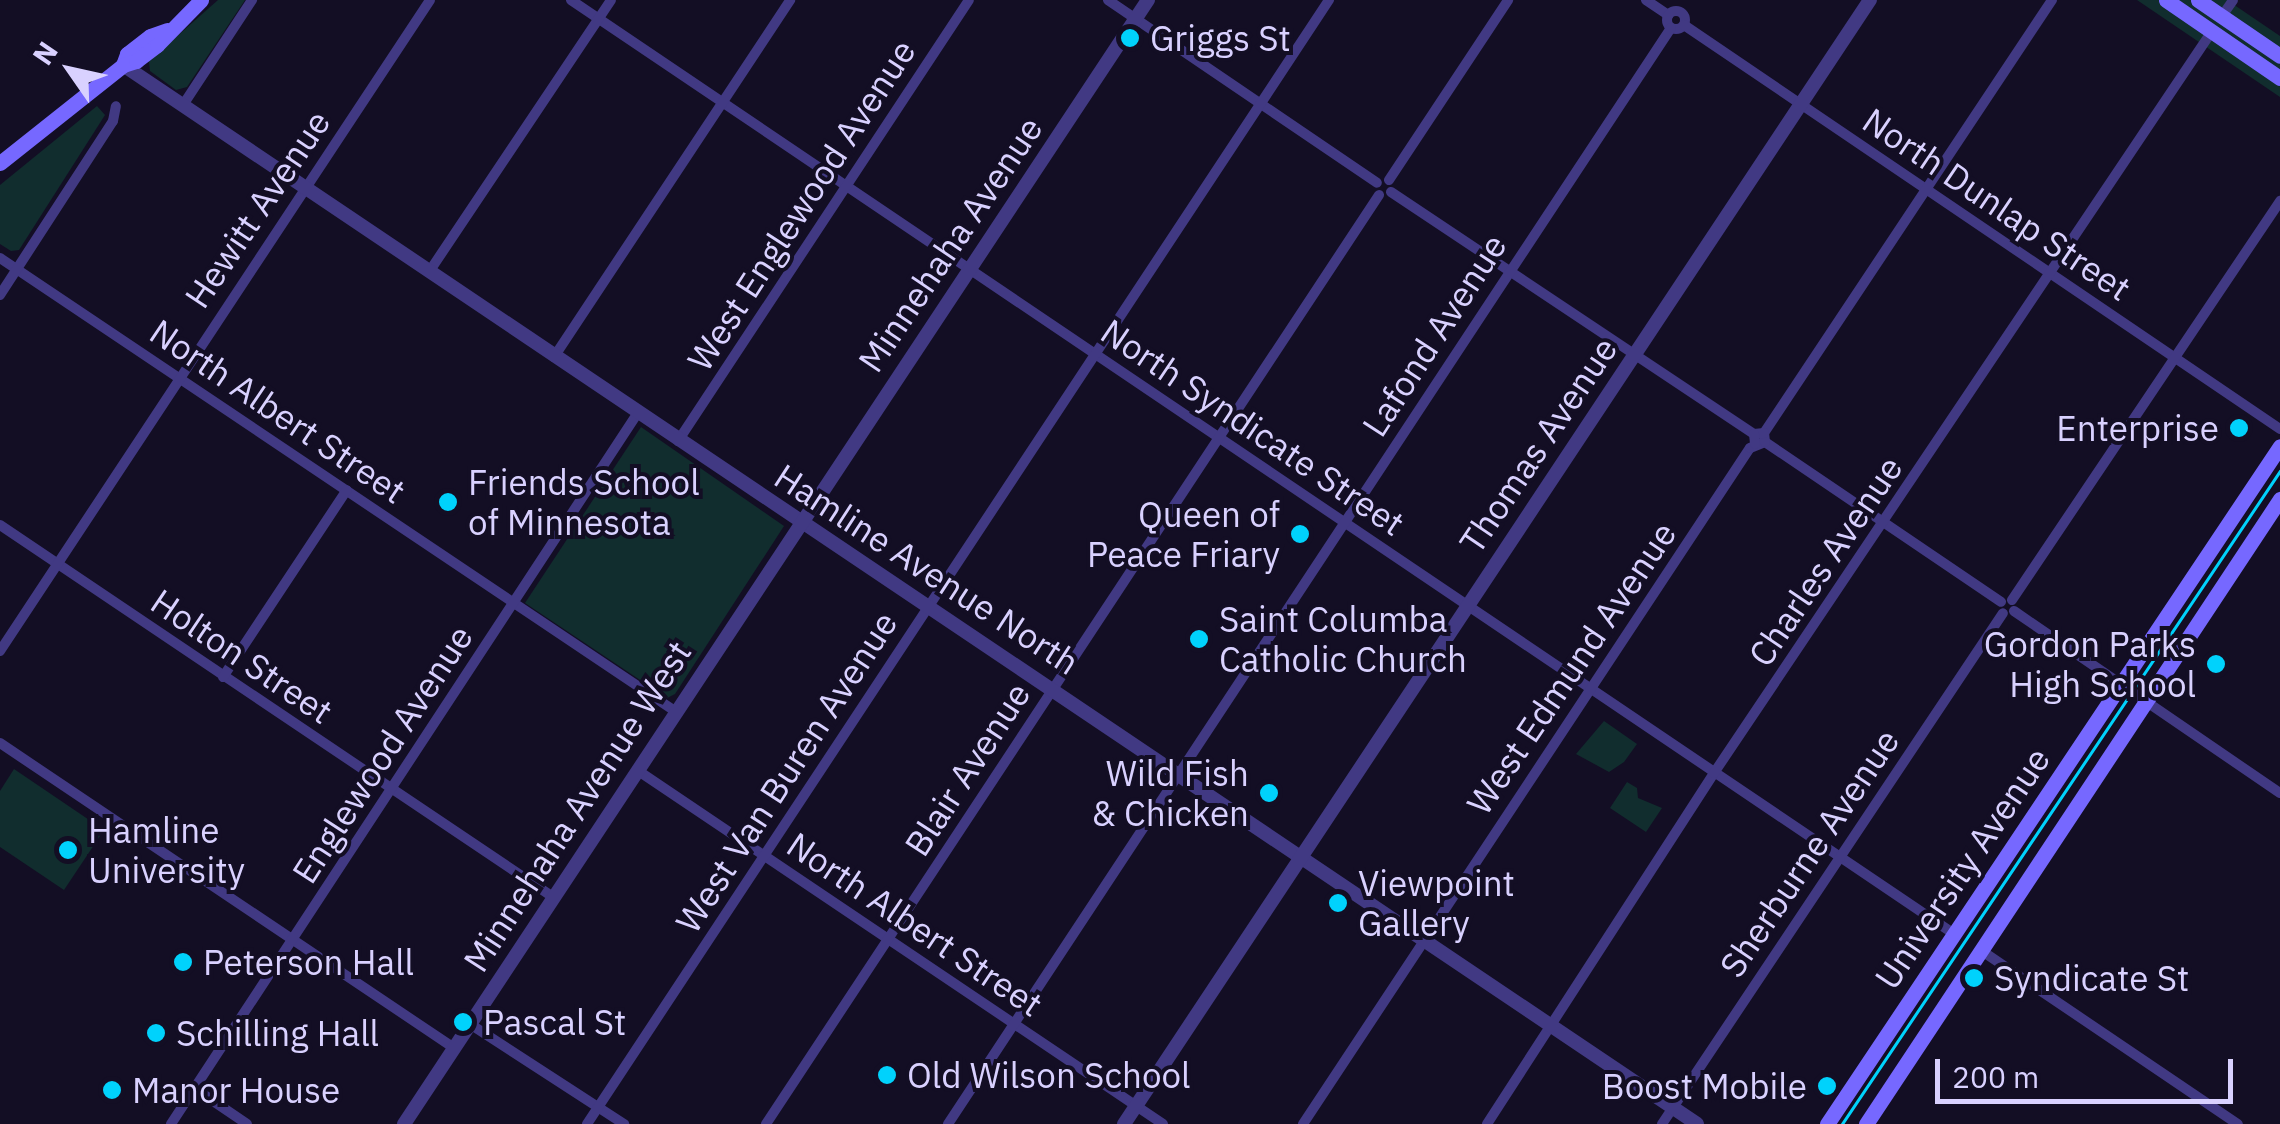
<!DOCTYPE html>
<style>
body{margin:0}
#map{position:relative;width:2280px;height:1124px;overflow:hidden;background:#130e24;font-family:"IBM Plex Sans",sans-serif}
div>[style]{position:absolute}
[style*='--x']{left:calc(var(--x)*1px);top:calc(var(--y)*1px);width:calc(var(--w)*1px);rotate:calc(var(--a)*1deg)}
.green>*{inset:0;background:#112d2e}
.minor>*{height:10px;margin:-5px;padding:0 5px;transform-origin:5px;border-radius:5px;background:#413983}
.minor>.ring{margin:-5px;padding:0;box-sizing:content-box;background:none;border:10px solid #413983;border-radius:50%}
.tertiary>*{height:14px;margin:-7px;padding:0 7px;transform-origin:7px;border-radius:7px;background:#413983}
.secondary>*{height:15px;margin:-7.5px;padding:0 7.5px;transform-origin:7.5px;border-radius:7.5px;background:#7668ff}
.tram>*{height:2.5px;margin:-1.25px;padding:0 1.25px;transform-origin:1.25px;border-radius:1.25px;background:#00d2fc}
.dots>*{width:28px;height:28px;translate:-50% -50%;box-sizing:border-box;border:5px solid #130e24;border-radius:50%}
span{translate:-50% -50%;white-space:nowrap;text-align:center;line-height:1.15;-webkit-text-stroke:8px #130e24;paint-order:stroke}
.poi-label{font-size:35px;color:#d9d1ff}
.left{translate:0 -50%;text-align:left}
.right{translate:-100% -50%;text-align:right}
.street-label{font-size:35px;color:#d9d1ff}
.north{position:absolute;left:20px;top:20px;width:100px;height:100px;-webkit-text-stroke:8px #130e24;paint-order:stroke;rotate:304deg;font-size:28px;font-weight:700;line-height:40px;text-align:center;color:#d9d1ff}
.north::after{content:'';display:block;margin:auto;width:35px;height:45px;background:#d9d1ff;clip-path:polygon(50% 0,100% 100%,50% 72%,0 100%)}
.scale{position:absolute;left:1935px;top:1059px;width:298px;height:45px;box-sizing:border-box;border:5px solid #d9d1ff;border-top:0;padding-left:12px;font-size:30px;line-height:35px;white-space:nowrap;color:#d9d1ff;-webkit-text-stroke:8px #130e24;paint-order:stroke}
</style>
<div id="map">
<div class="green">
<i style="clip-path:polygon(218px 0,245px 0,187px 87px,176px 90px,150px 71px,149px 61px)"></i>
<i style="clip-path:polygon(2137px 0,2227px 0,2280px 36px,2280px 97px)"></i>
<i style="clip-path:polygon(97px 106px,105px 115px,19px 250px,11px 251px,0 244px,0 185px)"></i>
<i style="clip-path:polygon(641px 427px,784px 526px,675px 694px,667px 698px,525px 603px)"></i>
<i style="clip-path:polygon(1604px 721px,1637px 744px,1624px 762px,1609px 772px,1576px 754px)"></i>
<i style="clip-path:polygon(14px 769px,104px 830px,64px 890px,0 847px,0 791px)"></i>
<i style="clip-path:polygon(1627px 782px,1637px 788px,1638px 798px,1662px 808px,1646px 832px,1610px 808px)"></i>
</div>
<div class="minor">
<i style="--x:571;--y:0;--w:1669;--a:34.03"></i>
<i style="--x:1108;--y:0;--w:325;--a:34.2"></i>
<i style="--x:1646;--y:0;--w:27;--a:34"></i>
<i class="ring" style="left:1667px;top:11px;width:8px;height:8px"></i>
<i style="--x:2222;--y:16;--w:19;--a:-55"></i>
<i style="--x:1684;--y:25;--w:720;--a:34.13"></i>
<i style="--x:183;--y:105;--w:126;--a:-56.7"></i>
<i style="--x:1389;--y:180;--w:216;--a:-56.5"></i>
<i style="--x:1391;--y:192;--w:436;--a:33.7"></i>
<i style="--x:0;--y:258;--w:813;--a:33.87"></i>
<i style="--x:429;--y:272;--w:327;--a:-56.2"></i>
<i style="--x:0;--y:295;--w:207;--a:-57"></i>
<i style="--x:113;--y:121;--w:15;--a:-79"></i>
<i style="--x:554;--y:357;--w:428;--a:-56.5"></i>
<i style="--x:1764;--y:433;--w:520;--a:-56.37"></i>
<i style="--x:678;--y:441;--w:528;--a:-56.58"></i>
<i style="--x:1765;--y:442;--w:285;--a:34.1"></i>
<i style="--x:0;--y:525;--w:666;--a:33.93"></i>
<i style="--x:2012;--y:600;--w:481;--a:-56.1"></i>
<i style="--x:2014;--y:611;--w:322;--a:34.4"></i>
<i style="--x:0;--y:651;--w:780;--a:-56.55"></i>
<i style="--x:223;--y:677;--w:224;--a:-56.5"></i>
<i style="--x:0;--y:743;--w:547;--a:33.89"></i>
<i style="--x:637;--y:770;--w:634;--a:33.94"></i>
<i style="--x:1982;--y:951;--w:309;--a:34.1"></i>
<i style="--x:470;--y:1024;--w:184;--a:33"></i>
<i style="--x:194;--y:1088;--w:64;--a:34.2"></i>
<i style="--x:171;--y:1124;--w:849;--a:-56.72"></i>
<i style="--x:587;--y:1124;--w:1347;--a:-56.57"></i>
<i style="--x:766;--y:1124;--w:1113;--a:-56.58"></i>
<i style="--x:948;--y:1124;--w:1313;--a:-56.59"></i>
<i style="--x:1303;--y:1124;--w:810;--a:-56.53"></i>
<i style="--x:1750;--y:448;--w:16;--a:-22"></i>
<i style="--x:1765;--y:442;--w:9;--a:-96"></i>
<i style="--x:1764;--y:433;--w:10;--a:174"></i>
<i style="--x:1754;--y:434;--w:10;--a:84"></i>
<i style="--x:1487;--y:1124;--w:418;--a:-57.1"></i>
<i style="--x:1714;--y:773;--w:894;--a:-56.13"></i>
<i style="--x:1662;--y:1124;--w:614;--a:-56.28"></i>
</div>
<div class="tertiary">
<i style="--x:123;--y:65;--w:1897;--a:33.93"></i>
<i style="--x:404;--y:1124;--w:1348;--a:-56.5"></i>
<i style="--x:1124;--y:1124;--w:1349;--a:-56.43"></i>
</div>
<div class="secondary">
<i style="--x:2166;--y:0;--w:138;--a:34.4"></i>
<i style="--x:2198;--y:0;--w:99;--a:34.3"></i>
<i style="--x:123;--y:65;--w:12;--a:-70"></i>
<i style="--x:127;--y:54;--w:29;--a:-38"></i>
<i style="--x:150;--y:36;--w:18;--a:-19"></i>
<i style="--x:0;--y:163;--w:157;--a:-38.5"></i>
<i style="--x:123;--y:65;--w:14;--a:-17"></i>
<i style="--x:136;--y:61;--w:26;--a:-37"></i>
<i style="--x:157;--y:45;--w:63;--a:-45.6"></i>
<i style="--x:1827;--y:1124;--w:815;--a:-56.25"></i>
<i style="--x:1866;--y:1124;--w:750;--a:-56.48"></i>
</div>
<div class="tram">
<i style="--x:1842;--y:1124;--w:786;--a:-56.15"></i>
</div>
<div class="dots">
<i style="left:1130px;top:38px;background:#00d2fc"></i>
<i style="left:2239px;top:428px;background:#00d2fc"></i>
<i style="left:448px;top:502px;background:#00d2fc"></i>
<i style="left:1300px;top:534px;background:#00d2fc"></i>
<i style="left:1199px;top:639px;background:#00d2fc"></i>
<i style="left:2216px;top:664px;background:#00d2fc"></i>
<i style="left:1269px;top:793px;background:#00d2fc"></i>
<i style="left:68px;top:850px;background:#00d2fc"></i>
<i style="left:1338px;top:903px;background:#00d2fc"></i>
<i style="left:183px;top:962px;background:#00d2fc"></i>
<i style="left:1974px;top:978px;background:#00d2fc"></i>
<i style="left:463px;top:1022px;background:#00d2fc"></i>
<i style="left:156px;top:1033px;background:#00d2fc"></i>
<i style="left:887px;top:1075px;background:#00d2fc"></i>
<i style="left:1827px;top:1086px;background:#00d2fc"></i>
<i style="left:112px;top:1090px;background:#00d2fc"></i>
</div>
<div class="poi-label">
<span class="left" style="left:1150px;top:38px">Griggs St</span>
<span class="right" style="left:2219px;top:428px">Enterprise</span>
<span class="left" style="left:468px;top:502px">Friends School<br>of Minnesota</span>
<span class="right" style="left:1280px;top:534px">Queen of<br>Peace Friary</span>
<span class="left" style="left:1219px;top:639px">Saint Columba<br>Catholic Church</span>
<span class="right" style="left:2196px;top:664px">Gordon Parks<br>High School</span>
<span class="right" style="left:1249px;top:793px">Wild Fish<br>&amp; Chicken</span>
<span class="left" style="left:88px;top:850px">Hamline<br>University</span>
<span class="left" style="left:1358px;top:903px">Viewpoint<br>Gallery</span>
<span class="left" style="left:203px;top:962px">Peterson Hall</span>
<span class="left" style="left:1994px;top:978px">Syndicate St</span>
<span class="left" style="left:483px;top:1022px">Pascal St</span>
<span class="left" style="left:176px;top:1033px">Schilling Hall</span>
<span class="left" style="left:907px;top:1075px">Old Wilson School</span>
<span class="right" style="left:1807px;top:1086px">Boost Mobile</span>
<span class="left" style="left:132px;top:1090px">Manor House</span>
</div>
<div class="street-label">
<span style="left:1997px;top:204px;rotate:34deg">North Dunlap Street</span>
<span style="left:801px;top:205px;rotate:-57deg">West Englewood Avenue</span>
<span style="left:257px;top:209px;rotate:-56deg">Hewitt Avenue</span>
<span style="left:950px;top:244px;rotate:-56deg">Minnehaha Avenue</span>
<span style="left:1434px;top:335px;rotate:-57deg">Lafond Avenue</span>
<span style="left:278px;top:411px;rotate:34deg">North Albert Street</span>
<span style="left:1253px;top:427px;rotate:34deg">North Syndicate Street</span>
<span style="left:1538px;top:445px;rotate:-56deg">Thomas Avenue</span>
<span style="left:1825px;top:561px;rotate:-56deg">Charles Avenue</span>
<span style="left:927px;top:569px;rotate:33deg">Hamline Avenue North</span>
<span style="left:242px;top:656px;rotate:34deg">Holton Street</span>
<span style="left:1571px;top:668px;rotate:-56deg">West Edmund Avenue</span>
<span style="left:382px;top:754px;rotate:-57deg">Englewood Avenue</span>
<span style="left:967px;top:769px;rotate:-57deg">Blair Avenue</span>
<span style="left:786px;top:772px;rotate:-57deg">West Van Buren Avenue</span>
<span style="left:577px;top:806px;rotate:-57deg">Minnehaha Avenue West</span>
<span style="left:1809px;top:853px;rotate:-56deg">Sherburne Avenue</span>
<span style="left:1962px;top:868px;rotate:-56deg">University Avenue</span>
<span style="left:915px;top:924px;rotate:34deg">North Albert Street</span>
</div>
<div class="north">N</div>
<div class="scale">200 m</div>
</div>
